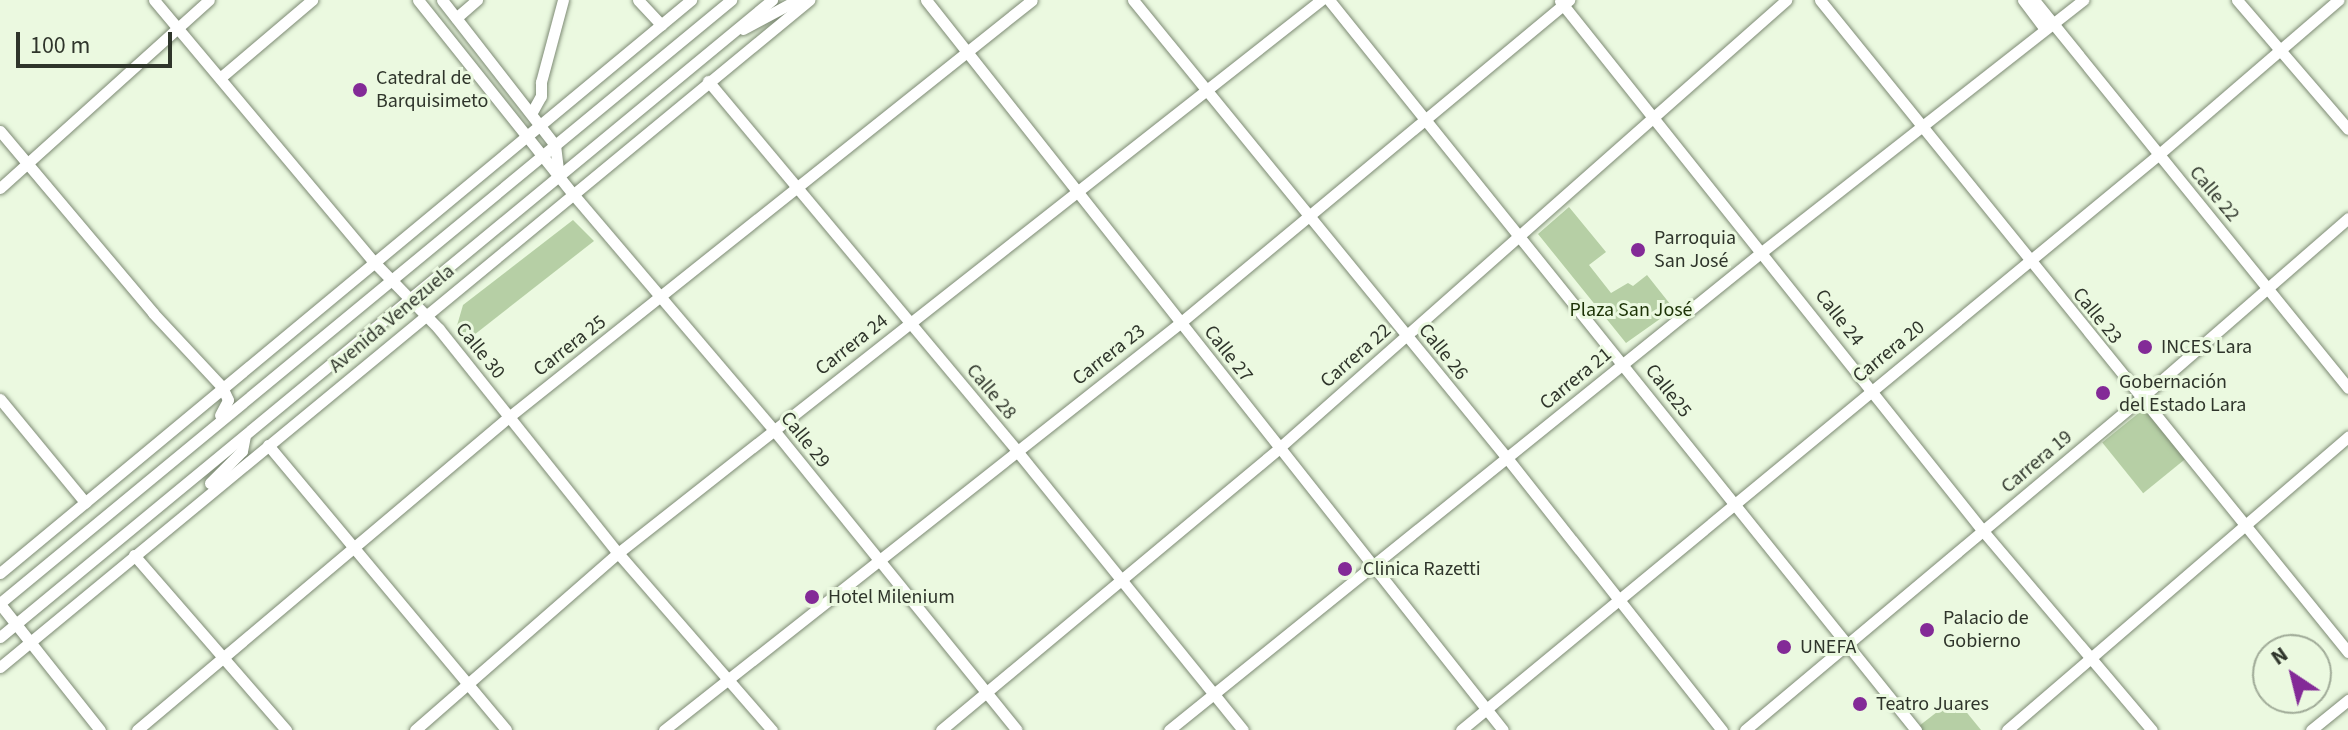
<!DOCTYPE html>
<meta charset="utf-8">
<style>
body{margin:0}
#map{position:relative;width:2348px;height:730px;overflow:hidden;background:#ebf9e0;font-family:"Source Sans 3",sans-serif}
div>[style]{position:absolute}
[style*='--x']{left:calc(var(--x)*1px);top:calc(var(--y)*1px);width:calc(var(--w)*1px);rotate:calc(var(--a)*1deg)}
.green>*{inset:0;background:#b6cfa5;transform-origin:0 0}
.roads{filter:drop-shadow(0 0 2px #7d8a74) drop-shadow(0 0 2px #7d8a74)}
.minor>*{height:11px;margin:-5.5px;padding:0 5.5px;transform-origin:5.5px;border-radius:5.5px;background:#fff}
.dots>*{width:22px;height:22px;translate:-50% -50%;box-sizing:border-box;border:4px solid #ebf9e0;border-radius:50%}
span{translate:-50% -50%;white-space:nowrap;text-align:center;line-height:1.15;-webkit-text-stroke:6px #ebf9e0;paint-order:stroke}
.poi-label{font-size:20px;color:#2f352b}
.left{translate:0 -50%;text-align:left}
.street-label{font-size:20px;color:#2f352b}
.park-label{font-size:20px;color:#1c3205}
.north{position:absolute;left:2252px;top:634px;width:80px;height:80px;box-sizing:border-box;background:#ebf9e0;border:2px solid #a0ab98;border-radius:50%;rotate:325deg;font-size:22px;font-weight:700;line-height:32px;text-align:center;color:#2f352b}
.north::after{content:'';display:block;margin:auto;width:28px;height:36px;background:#832a97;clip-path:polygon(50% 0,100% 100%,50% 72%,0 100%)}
.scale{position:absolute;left:16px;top:32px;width:156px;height:36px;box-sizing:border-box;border:4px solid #2f352b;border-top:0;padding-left:10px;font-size:24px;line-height:28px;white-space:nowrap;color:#2f352b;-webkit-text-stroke:6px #ebf9e0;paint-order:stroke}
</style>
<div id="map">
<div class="green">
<i style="clip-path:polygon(1569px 207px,1606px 252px,1589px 265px,1611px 293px,1628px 283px,1633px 286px,1647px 275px,1674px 309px,1626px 343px,1538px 234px)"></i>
<i style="clip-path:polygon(573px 220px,594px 241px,465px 342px,456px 329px,463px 305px)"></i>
<i style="left:2145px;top:408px;width:65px;height:55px;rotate:51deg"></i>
<i style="clip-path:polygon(1955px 698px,1981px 730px,1922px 730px,1919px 726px)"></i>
</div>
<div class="roads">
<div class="minor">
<i style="--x:154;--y:0;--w:339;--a:50"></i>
<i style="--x:372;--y:260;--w:96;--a:45.8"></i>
<i style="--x:439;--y:329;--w:287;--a:51.4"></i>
<i style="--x:618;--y:553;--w:235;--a:49"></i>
<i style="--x:418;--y:0;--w:248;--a:51.4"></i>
<i style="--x:573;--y:194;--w:309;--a:49.6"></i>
<i style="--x:773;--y:429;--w:387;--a:51"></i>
<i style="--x:442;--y:0;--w:184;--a:52.1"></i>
<i style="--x:555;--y:145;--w:31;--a:83"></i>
<i style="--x:638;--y:0;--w:34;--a:47"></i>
<i style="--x:926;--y:0;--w:930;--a:51.68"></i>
<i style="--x:1133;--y:0;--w:591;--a:50.77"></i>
<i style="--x:1507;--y:458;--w:347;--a:51.7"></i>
<i style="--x:1329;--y:0;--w:937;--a:51.2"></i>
<i style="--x:1820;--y:0;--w:839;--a:51"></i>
<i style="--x:2023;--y:0;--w:36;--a:53"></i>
<i style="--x:2034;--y:0;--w:499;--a:51"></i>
<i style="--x:2237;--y:0;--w:170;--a:49.3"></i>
<i style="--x:1560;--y:1;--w:678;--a:51.41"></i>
<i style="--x:1983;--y:531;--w:261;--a:49.7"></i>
<i style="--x:456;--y:18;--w:28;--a:-41"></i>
<i style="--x:743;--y:29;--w:61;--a:-28.2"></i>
<i style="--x:220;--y:78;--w:121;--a:-40.3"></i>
<i style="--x:708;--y:81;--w:482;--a:50.1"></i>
<i style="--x:1017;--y:451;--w:359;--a:51"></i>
<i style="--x:532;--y:112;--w:18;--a:-61"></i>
<i style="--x:541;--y:96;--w:14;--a:-90"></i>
<i style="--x:541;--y:82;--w:85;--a:-75"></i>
<i style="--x:0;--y:131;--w:238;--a:49.9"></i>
<i style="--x:153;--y:313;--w:101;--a:47"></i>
<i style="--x:222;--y:387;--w:14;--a:65"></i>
<i style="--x:228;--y:400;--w:17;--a:118"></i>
<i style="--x:0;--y:188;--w:281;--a:-42"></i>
<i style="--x:0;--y:399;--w:134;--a:50.5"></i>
<i style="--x:268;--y:445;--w:371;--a:50.1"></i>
<i style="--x:210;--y:483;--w:45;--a:-45"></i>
<i style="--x:242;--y:451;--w:16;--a:-79"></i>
<i style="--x:134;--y:555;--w:232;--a:49"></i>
<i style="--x:0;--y:573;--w:898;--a:-39.67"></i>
<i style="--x:0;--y:603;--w:948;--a:-39.52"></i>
<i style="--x:0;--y:604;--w:161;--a:51.6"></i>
<i style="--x:0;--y:637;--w:1001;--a:-39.53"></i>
<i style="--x:0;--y:667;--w:1049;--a:-39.5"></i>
<i style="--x:137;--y:730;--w:488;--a:-40.1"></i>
<i style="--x:510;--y:416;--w:667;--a:-38.55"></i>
<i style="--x:415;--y:730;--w:269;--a:-41.1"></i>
<i style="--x:618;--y:553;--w:894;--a:-38.19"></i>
<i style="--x:664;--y:730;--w:657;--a:-38.26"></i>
<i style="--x:1180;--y:323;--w:506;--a:-39.7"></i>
<i style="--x:941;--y:730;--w:440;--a:-39.8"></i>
<i style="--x:1279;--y:448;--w:677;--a:-41.46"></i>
<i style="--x:1169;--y:730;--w:763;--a:-38.88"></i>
<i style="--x:1763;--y:251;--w:407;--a:-38.1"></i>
<i style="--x:1461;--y:730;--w:904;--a:-39.52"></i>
<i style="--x:2158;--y:155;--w:238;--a:-40.7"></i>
<i style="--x:1745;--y:730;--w:515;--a:-39.96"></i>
<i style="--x:2140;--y:399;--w:276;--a:-41"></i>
<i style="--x:2007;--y:730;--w:450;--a:-40.7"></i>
<i style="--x:2311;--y:730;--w:48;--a:-39"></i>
</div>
</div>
<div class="dots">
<i style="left:360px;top:90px;background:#832a97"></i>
<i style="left:1638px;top:250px;background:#832a97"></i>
<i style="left:2145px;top:347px;background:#832a97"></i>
<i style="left:2103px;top:393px;background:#832a97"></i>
<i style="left:1345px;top:569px;background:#832a97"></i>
<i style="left:812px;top:597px;background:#832a97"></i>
<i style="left:1927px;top:630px;background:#832a97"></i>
<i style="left:1784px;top:647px;background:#832a97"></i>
<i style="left:1860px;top:704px;background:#832a97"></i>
</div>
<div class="poi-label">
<span class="left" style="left:376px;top:90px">Catedral de<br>Barquisimeto</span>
<span class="left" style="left:1654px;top:250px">Parroquia<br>San José</span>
<span class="left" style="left:2161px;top:347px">INCES Lara</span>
<span class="left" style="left:2119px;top:394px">Gobernación<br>del Estado Lara</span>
<span class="left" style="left:1363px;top:569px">Clinica Razetti</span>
<span class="left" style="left:828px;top:597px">Hotel Milenium</span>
<span class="left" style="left:1943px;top:630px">Palacio de<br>Gobierno</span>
<span class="left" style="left:1800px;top:647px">UNEFA</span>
<span class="left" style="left:1876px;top:704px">Teatro Juares</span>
</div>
<div class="street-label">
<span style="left:2214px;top:194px;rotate:50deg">Calle 22</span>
<span style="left:2097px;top:316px;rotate:51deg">Calle 23</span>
<span style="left:1839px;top:318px;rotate:52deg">Calle 24</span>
<span style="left:392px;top:319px;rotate:-40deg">Avenida Venezuela</span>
<span style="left:852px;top:345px;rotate:-38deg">Carrera 24</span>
<span style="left:570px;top:346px;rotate:-38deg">Carrera 25</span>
<span style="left:480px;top:351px;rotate:51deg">Calle 30</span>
<span style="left:1443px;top:352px;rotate:51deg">Calle 26</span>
<span style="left:1889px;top:352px;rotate:-39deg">Carrera 20</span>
<span style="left:1228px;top:354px;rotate:52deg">Calle 27</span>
<span style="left:1109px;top:355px;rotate:-38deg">Carrera 23</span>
<span style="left:1356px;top:356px;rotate:-41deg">Carrera 22</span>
<span style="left:1576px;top:379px;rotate:-39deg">Carrera 21</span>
<span style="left:1668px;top:391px;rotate:52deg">Calle25</span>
<span style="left:991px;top:392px;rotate:50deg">Calle 28</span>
<span style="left:805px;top:440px;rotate:51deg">Calle 29</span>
<span style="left:2037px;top:462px;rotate:-40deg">Carrera 19</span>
</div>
<div class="park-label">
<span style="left:1631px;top:310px">Plaza San José</span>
</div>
<div class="north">N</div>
<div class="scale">100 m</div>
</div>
